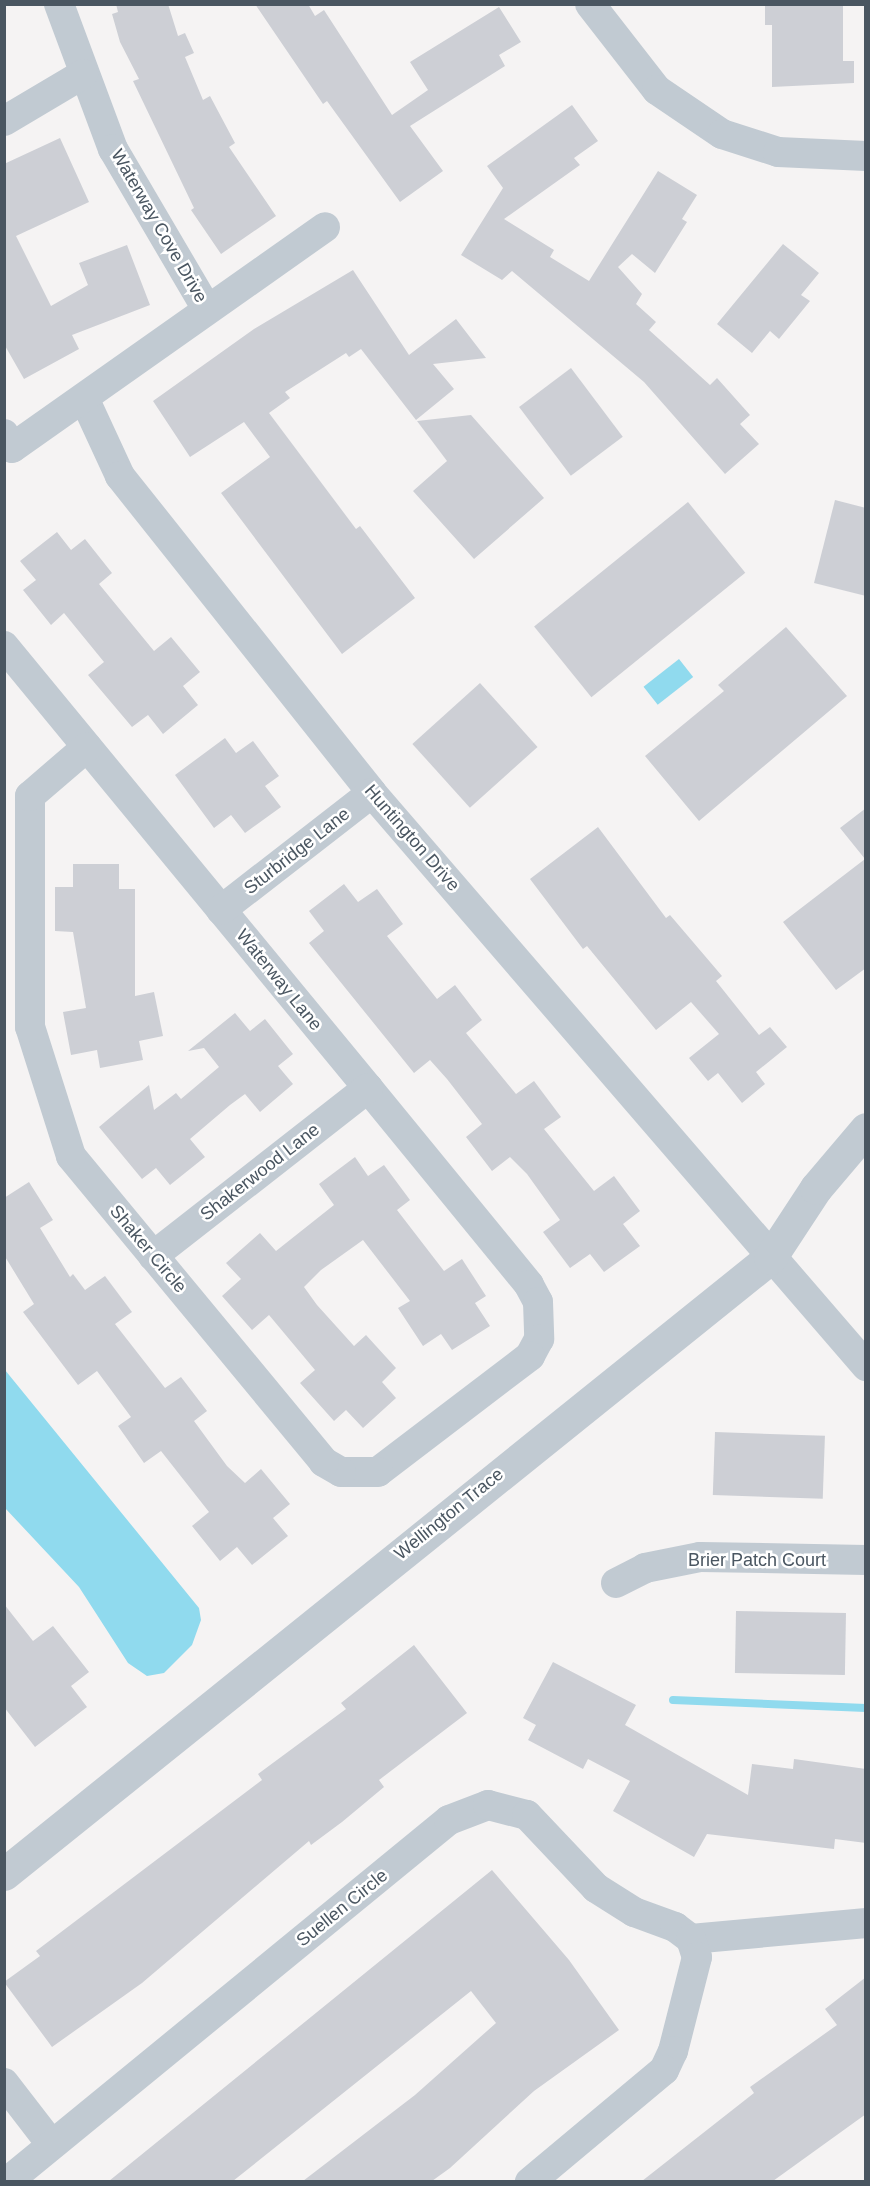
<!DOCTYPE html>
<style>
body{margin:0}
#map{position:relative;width:870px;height:2186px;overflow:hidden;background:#f5f3f3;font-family:Helvetica,sans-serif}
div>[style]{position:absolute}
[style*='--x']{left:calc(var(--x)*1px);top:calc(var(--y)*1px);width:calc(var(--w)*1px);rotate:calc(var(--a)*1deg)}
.water>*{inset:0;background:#90daee;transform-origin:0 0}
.stream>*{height:8px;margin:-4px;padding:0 4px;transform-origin:4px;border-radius:4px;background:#90daee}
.building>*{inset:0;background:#cdcfd5;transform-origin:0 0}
.minor>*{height:30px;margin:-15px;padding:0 15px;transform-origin:15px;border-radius:15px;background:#c1cad2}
.tertiary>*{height:33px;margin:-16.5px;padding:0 16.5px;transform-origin:16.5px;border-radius:16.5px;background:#c1cad2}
span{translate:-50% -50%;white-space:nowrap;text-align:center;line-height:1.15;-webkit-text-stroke:5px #fff;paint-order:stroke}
.street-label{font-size:18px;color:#4a5661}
.frame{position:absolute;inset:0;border:6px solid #4a5661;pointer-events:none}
</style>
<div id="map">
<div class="water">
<i style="left:679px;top:659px;width:23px;height:45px;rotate:52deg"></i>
<i style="clip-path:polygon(5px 1370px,199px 1608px,201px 1620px,192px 1645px,164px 1673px,147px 1676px,128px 1663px,79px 1587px,5px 1508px)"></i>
</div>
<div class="stream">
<i style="--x:673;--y:1700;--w:193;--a:2.4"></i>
</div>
<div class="building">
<i style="clip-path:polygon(116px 4px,168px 4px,178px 36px,185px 33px,194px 53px,185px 57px,203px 100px,210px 96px,235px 143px,229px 147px,276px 216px,221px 254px,191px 210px,194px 208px,133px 81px,139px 79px,120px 42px,112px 14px,118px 12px)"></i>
<i style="clip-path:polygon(255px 4px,308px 4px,315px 16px,324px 10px,392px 115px,428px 90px,410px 62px,499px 7px,521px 42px,499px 55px,505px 66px,410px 126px,443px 171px,400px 202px,327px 101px,323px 104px)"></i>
<i style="clip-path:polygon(765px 4px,843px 4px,843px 61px,854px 61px,854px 83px,772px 87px,772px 25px,765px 25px)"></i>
<i style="clip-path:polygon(572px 105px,598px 141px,574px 158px,580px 165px,504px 219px,554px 250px,550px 257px,589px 281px,658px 171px,697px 195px,682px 219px,687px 222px,655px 273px,632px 254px,618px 267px,642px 294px,636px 304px,656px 322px,649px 330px,710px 385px,717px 378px,750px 415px,740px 424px,759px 444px,725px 474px,644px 382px,512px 271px,502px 280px,461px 255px,503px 188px,487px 166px)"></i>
<i style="clip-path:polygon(60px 138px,89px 202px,16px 236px,51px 306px,88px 285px,79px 263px,127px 245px,150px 305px,72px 335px,79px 349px,24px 379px,4px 344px,4px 164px)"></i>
<i style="clip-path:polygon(783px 244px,819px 273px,801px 295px,810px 301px,779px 339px,770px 331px,752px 353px,717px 324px)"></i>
<i style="clip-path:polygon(353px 270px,409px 355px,456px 319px,486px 358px,433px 364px,454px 389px,416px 420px,361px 349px,349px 357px,346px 353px,285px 392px,290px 398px,269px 413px,356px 529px,360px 526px,415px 598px,342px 654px,221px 493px,270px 457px,244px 422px,190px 457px,153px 401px,254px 329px)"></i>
<i style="left:571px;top:368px;width:86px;height:65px;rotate:53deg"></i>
<i style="clip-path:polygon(471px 415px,544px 498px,474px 559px,413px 491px,447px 461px,417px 421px)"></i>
<i style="clip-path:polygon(835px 500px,866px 508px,866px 596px,814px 583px)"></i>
<i style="left:688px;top:502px;width:91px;height:198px;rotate:51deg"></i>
<i style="clip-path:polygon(57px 532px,71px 550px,85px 539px,112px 573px,99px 584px,154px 651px,171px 637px,200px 672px,183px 686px,198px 705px,163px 734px,148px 715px,132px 727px,88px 675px,104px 662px,64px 613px,51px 625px,23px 590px,36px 580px,20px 561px)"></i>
<i style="clip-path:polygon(786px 627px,847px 696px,699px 821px,645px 756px,724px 691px,718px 685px)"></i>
<i style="left:480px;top:683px;width:86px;height:91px;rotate:48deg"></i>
<i style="clip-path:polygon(225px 738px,236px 753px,253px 741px,279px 776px,265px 786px,281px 807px,245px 833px,231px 815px,214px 828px,175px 775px)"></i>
<i style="clip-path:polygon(866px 808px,866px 968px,836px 990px,783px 922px,865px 859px,840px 828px)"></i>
<i style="clip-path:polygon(598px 827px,666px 918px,670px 915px,722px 976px,716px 981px,759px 1035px,770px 1027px,787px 1047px,756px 1072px,765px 1084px,742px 1103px,718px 1073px,708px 1081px,689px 1058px,719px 1034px,691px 1002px,656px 1030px,587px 946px,583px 949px,530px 879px)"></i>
<i style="clip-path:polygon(73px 864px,119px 864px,119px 889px,135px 889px,135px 996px,154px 992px,163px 1036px,139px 1041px,143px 1060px,100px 1068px,97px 1050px,71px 1055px,63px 1012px,86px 1008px,73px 932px,55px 931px,55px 887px,73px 887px)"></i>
<i style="clip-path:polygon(344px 884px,358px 902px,377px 889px,403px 924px,387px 936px,437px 999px,455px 985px,482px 1020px,466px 1033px,516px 1094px,534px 1081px,561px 1117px,544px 1129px,594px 1191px,614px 1176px,640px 1211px,623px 1224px,640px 1246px,604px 1272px,590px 1254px,570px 1268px,543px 1232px,560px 1220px,527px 1174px,510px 1157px,492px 1171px,466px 1137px,482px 1124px,447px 1079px,430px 1060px,414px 1073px,309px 943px,324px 931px,309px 911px)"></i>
<i style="clip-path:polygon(235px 1013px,250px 1031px,265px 1019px,293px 1054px,278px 1066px,293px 1084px,260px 1112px,245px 1094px,230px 1105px,190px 1139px,205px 1157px,170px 1185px,156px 1168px,142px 1179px,99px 1127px,149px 1085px,154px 1110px,176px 1093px,181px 1099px,219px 1067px,204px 1048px,188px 1051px)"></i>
<i style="clip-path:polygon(355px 1157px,368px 1176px,384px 1165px,410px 1200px,397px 1210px,444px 1271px,462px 1259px,486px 1296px,475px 1303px,490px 1326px,452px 1350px,441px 1334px,423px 1346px,398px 1308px,410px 1301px,363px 1240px,321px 1270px,304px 1287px,317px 1305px,354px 1346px,366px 1335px,396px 1368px,382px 1382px,396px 1398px,363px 1428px,346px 1410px,334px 1421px,300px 1383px,315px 1370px,269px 1315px,252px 1330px,222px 1296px,241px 1279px,226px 1263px,260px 1233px,276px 1251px,334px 1205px,319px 1184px)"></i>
<i style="clip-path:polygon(29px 1182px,53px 1220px,40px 1228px,70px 1277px,73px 1274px,85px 1290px,105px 1276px,132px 1312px,115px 1324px,165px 1388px,181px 1377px,207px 1411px,194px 1421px,227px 1466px,245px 1483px,261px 1469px,290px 1504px,273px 1518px,288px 1536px,252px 1565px,237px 1547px,220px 1561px,192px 1526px,209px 1512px,161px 1451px,144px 1463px,118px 1426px,131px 1417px,97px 1371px,78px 1385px,23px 1312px,34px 1304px,4px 1255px,4px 1198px)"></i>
<i style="left:715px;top:1432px;width:110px;height:63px;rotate:2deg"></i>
<i style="clip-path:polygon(4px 1604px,33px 1641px,53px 1626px,89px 1672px,71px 1686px,87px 1707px,35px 1747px,4px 1707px)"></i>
<i style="left:736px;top:1611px;width:110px;height:62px;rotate:1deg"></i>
<i style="clip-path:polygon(414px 1645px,467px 1713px,379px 1780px,384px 1787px,342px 1822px,311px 1845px,309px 1841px,142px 1983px,52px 2047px,4px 1982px,40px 1956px,36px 1951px,262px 1780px,258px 1774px,346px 1709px,341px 1703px)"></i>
<i style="clip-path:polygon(553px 1662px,636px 1705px,625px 1725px,748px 1795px,752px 1764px,793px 1769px,794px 1759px,866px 1769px,866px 1843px,835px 1839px,834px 1849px,707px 1834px,694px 1857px,613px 1811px,630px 1781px,588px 1759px,583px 1769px,528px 1740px,536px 1725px,523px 1718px)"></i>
<i style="clip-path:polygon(492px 1870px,569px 1960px,619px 2030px,534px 2091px,450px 2168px,432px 2181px,303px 2181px,415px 2095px,496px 2023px,471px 1991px,233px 2181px,109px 2181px)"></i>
<i style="clip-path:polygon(866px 1977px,866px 2114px,773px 2181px,642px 2181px,754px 2093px,750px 2087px,837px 2025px,825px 2009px)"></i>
</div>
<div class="minor">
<i style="--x:59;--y:4;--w:155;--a:69.6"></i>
<i style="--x:113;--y:149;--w:186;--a:59.6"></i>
<i style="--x:590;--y:4;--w:109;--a:52.1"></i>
<i style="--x:657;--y:90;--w:78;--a:34.1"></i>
<i style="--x:722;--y:134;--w:59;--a:17.8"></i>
<i style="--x:778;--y:152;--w:88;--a:2.6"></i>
<i style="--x:4;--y:121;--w:92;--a:-30.7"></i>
<i style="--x:84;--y:398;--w:86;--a:65.2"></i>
<i style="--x:120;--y:476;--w:405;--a:51.5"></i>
<i style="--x:372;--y:793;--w:757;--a:49.23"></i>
<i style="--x:4;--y:434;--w:16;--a:60"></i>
<i style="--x:12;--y:448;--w:383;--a:-35.2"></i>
<i style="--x:4;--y:646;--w:573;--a:50.53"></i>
<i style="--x:368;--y:1088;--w:254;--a:50.7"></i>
<i style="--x:529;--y:1285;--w:19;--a:62"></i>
<i style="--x:538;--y:1302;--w:37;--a:88"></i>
<i style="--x:539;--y:1339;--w:19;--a:118"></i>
<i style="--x:530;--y:1356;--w:191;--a:142.7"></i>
<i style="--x:378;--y:1472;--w:37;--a:180"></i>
<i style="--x:341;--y:1472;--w:20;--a:-150"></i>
<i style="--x:324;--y:1462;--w:397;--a:-129.6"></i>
<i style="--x:71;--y:1156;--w:135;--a:-107.6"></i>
<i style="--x:30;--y:1027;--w:231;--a:-90"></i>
<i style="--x:30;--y:796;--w:75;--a:-40.7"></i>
<i style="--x:221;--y:910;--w:191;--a:-37.8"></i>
<i style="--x:153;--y:1256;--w:273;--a:-38"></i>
<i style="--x:616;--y:1583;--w:33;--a:-27"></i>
<i style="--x:645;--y:1568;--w:56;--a:-11.3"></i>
<i style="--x:700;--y:1557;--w:166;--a:1"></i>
<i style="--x:691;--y:1939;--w:176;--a:-5.2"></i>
<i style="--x:4;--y:2083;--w:78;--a:52.3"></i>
<i style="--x:7;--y:2182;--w:571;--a:-39.32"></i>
<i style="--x:449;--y:1820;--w:42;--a:-21"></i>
<i style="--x:488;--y:1805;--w:40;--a:14.4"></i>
<i style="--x:527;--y:1815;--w:100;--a:46.6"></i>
<i style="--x:596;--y:1888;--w:45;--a:32.3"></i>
<i style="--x:634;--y:1912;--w:44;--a:20.1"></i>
<i style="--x:675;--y:1927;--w:20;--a:37"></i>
<i style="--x:691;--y:1939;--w:19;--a:72"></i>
<i style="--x:697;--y:1957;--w:97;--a:104.3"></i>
<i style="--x:673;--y:2051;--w:21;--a:115"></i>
<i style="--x:664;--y:2070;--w:175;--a:140.1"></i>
</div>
<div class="tertiary">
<i style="--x:4;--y:1874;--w:983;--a:-38.81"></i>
<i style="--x:770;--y:1258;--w:84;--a:-56.7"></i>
<i style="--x:816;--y:1188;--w:77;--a:-49.7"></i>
</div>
<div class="street-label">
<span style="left:159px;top:226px;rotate:60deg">Waterway Cove Drive</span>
<span style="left:412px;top:838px;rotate:49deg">Huntington Drive</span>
<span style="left:297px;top:851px;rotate:-38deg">Sturbridge Lane</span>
<span style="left:279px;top:980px;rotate:51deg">Waterway Lane</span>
<span style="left:260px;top:1172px;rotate:-38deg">Shakerwood Lane</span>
<span style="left:148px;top:1249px;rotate:50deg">Shaker Circle</span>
<span style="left:449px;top:1514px;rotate:-39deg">Wellington Trace</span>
<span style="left:757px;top:1560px">Brier Patch Court</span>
<span style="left:342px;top:1908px;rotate:-39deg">Suellen Circle</span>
</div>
<div class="frame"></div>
</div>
